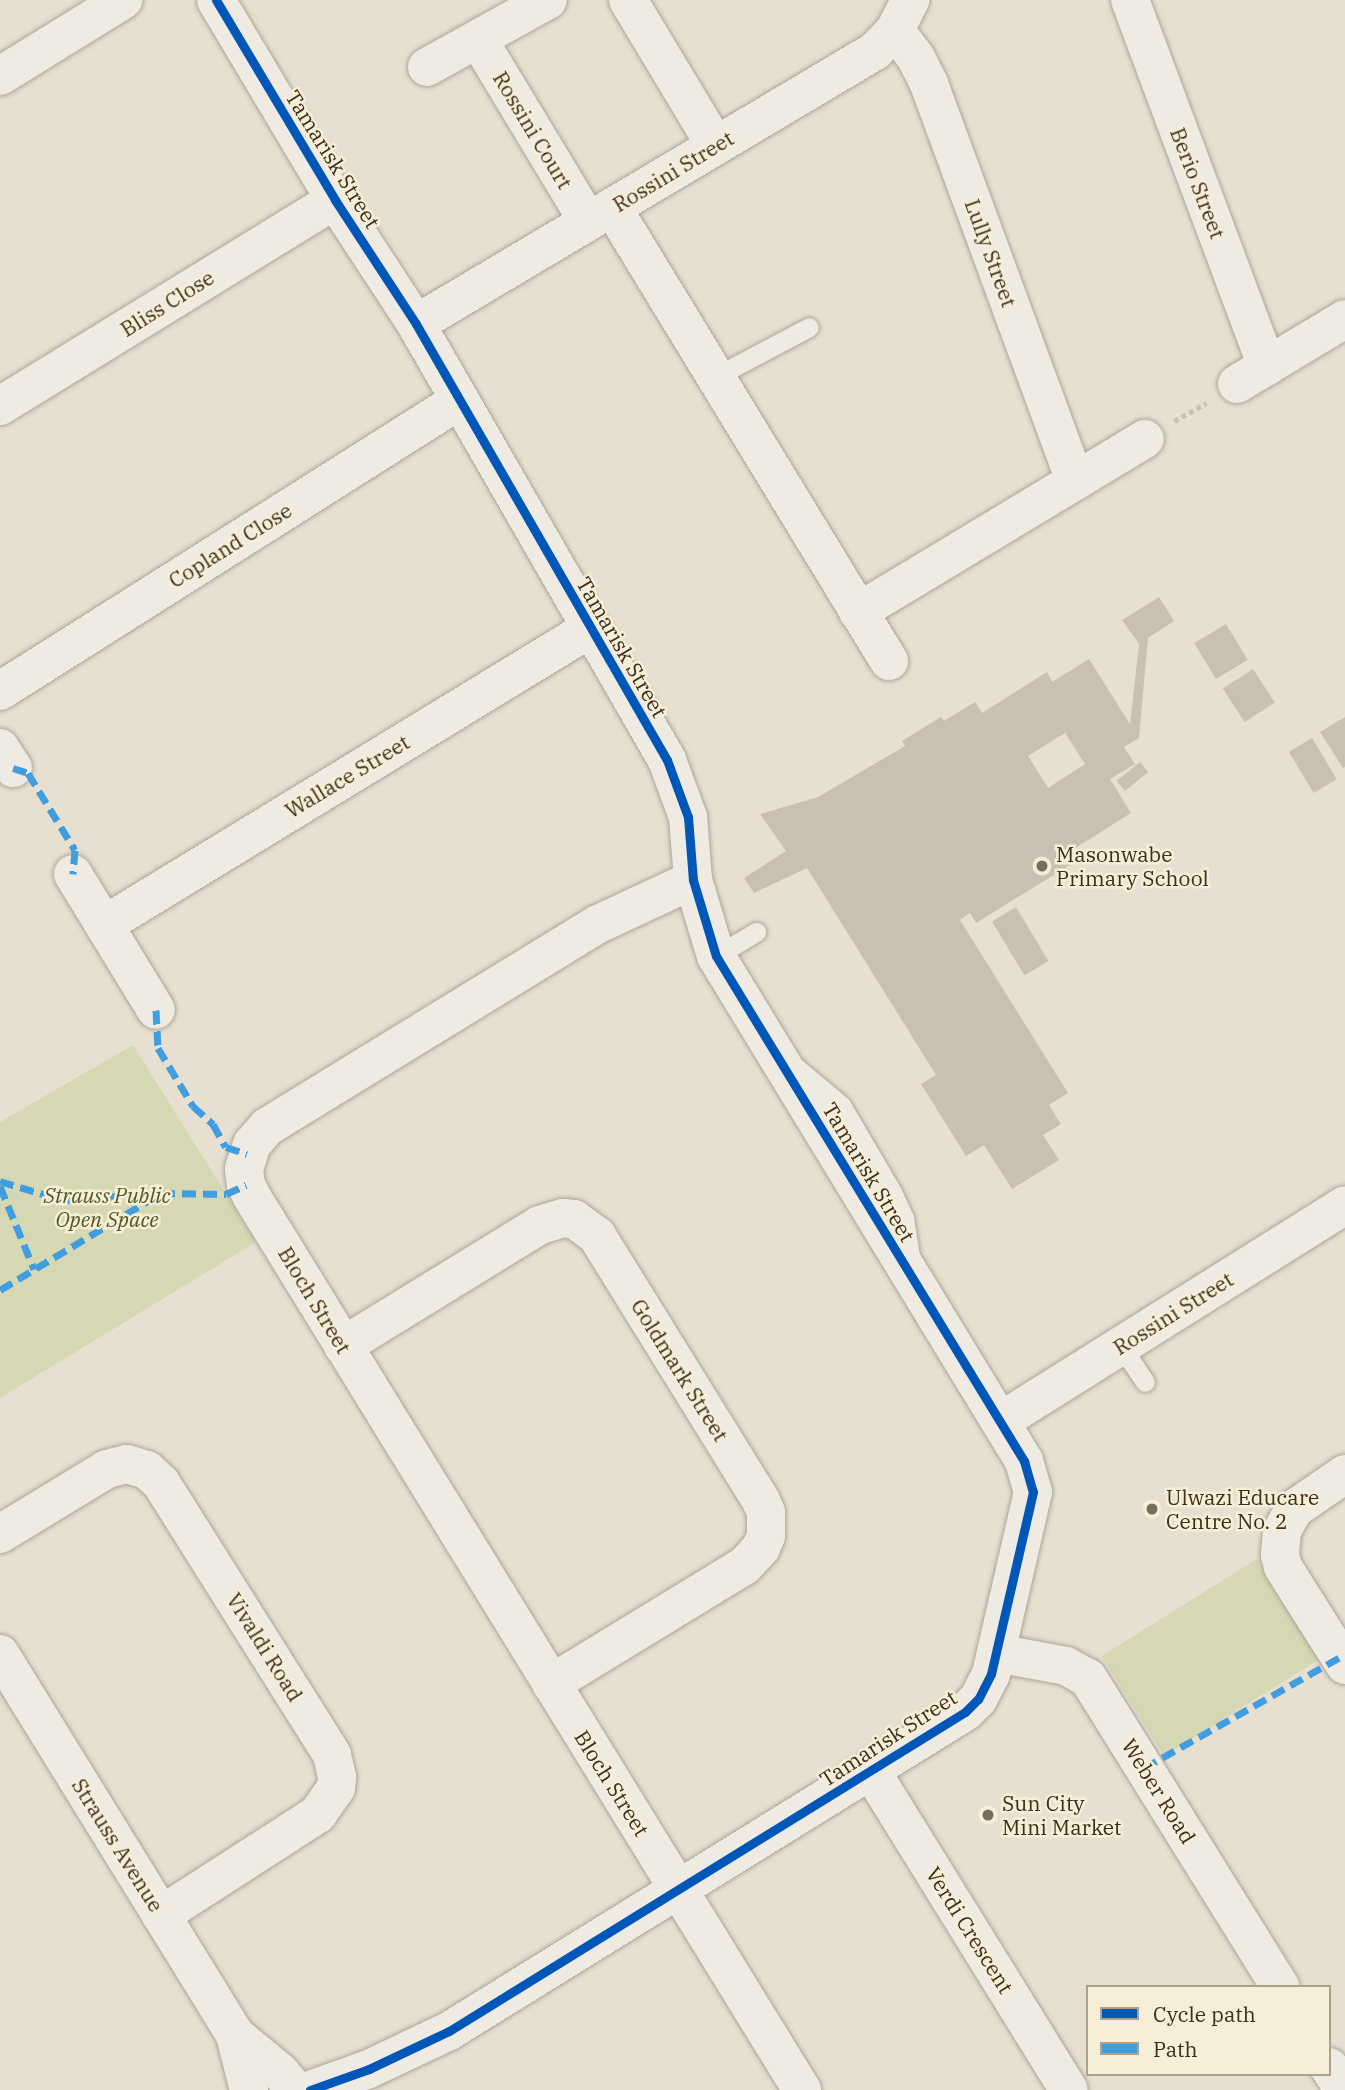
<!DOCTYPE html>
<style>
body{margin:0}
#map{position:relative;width:1345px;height:2090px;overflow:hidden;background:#e7e0d1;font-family:"IBM Plex Serif",serif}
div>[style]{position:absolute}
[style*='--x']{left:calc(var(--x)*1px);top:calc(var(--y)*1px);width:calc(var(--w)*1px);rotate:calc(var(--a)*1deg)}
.green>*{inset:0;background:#d6d7b3;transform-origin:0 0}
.building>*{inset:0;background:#cbbfb2;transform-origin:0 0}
.path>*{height:4.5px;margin-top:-2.25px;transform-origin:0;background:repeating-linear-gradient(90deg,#c8c2b9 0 5px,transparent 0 8.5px)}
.roads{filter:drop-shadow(0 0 2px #ada599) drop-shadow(0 0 2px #ada599)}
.lane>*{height:19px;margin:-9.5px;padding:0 9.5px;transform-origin:9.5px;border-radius:9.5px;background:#efebe3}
.street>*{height:38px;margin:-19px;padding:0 19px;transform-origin:19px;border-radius:19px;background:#efebe3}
.secondary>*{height:38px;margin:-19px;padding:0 19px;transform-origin:19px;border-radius:19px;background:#efebe3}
.quiet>*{height:7px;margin-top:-3.5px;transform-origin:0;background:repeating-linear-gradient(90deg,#3f9de0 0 14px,transparent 0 21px)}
.cycleway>*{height:9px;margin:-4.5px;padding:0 4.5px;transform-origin:4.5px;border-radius:4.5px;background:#0057b8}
.dots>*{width:19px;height:19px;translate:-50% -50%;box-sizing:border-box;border:4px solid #f7eed8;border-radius:50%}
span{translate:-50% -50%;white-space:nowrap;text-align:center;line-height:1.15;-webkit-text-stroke:5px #f7eed8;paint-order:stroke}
.street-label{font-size:21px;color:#3d2e20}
.poi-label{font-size:21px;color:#3d2e20}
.left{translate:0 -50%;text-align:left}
.park-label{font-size:21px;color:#4d5a26;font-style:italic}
.legend{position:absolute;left:1086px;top:1985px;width:245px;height:91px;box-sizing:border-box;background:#f7eed8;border:2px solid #ada18e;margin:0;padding:9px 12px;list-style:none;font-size:21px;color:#3d2e20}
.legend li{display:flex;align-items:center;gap:14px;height:35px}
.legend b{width:35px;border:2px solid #ada18e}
</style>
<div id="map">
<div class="green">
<i style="clip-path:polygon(133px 1045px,256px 1242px,0 1398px,0 1122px)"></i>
<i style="left:1257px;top:1559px;width:118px;height:183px;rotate:58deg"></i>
</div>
<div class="building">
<i style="clip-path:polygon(evenodd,1159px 597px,1174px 621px,1148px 638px,1139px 738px,1124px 747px,1135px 764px,1110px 779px,1131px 813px,1069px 852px,1075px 862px,976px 923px,970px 913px,960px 920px,1068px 1093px,1049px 1105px,1061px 1124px,1043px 1135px,1059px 1160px,1012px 1189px,984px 1145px,966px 1156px,921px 1084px,936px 1075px,807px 868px,754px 893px,744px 878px,786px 851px,760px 814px,818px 797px,905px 746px,902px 741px,941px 717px,944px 721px,975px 702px,982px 713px,1047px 672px,1052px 682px,1089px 659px,1130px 724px,1139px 644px,1122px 620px,1159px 597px,1065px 733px,1085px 764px,1048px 788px,1028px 756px,1065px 733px)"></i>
<i style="left:1226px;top:624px;width:42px;height:37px;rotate:59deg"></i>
<i style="left:1253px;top:669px;width:40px;height:36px;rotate:57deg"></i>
<i style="clip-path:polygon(1345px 717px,1345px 767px,1343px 768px,1320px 732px)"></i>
<i style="left:1312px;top:738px;width:48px;height:27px;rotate:59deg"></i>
<i style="left:1140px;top:762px;width:13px;height:30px;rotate:51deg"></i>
<i style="left:1016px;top:907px;width:63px;height:28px;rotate:59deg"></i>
</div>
<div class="path">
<i style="--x:1174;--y:421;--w:37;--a:-29"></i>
</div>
<div class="roads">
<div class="lane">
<i style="--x:715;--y:377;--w:106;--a:-28"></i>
<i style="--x:716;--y:956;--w:47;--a:-31"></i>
<i style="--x:793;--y:1065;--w:62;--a:39.8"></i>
<i style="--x:841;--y:1105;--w:101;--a:59.6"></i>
<i style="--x:892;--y:1192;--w:29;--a:65"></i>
<i style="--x:904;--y:1218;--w:37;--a:81"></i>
<i style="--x:1121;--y:1346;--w:43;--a:56.3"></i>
</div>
<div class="street">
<i style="--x:216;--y:0;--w:233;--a:59.2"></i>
<i style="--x:335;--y:200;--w:148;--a:56.8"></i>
<i style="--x:416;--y:324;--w:503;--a:60.07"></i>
<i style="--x:667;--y:760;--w:61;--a:69.8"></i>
<i style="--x:688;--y:817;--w:63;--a:85.5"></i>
<i style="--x:693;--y:880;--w:79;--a:73.2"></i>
<i style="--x:716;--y:956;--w:592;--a:58.62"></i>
<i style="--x:1024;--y:1461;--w:32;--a:74"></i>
<i style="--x:1033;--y:1492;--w:187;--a:103"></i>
<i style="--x:991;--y:1674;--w:28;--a:117"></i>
<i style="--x:978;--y:1699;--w:18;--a:135"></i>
<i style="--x:965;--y:1712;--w:607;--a:148.27"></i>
<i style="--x:449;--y:2031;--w:89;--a:154.6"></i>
<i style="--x:369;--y:2069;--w:63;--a:160.4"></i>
<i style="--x:628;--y:0;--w:169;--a:59"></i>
<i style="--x:1130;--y:0;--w:391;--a:69.5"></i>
<i style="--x:895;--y:30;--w:35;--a:53"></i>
<i style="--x:916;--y:58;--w:29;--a:63"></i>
<i style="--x:929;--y:84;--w:423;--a:69.8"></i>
<i style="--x:478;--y:39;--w:213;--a:58.9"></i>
<i style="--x:427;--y:67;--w:138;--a:-29"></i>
<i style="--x:612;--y:207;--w:532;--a:58.61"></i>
<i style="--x:416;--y:324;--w:534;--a:-30.74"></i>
<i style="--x:875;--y:51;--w:29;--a:-46"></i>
<i style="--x:895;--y:30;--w:34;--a:-63"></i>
<i style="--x:1237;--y:384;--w:126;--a:-31"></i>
<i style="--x:0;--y:406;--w:393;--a:-31.6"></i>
<i style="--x:858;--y:612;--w:335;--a:-31.1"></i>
<i style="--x:0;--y:691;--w:544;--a:-32.32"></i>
<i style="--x:0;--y:748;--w:24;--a:57"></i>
<i style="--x:73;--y:874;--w:159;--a:58.6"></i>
<i style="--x:693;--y:880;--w:105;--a:155.1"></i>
<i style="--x:598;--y:924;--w:388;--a:148.5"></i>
<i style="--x:267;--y:1127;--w:23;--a:131"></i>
<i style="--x:252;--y:1144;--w:26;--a:108"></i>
<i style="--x:244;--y:1169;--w:16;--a:83"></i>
<i style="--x:246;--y:1185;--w:13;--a:63"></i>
<i style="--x:252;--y:1197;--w:1049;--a:58.37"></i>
<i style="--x:104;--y:925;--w:570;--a:-31.38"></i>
<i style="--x:343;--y:1346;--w:231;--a:-31.6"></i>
<i style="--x:540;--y:1225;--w:24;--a:-17"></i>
<i style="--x:563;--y:1218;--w:11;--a:5"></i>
<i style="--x:574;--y:1219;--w:29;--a:36"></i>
<i style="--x:597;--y:1236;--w:312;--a:58.2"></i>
<i style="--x:761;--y:1501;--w:12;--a:66"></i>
<i style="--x:766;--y:1512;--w:24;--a:90"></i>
<i style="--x:766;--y:1536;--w:13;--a:113"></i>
<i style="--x:761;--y:1548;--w:25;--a:133"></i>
<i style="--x:744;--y:1566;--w:226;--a:148.6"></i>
<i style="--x:1001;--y:1421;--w:406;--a:-32.1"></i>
<i style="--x:1345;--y:1474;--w:62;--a:145.5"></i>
<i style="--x:1294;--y:1509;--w:25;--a:119"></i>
<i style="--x:1282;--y:1531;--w:24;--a:95"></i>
<i style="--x:1280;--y:1555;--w:12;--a:76"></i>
<i style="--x:1283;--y:1567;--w:116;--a:57.7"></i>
<i style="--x:0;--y:1534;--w:125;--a:-31.3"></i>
<i style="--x:107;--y:1469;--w:21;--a:-14"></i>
<i style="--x:127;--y:1464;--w:21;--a:17"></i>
<i style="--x:147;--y:1470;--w:19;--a:43"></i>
<i style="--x:161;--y:1483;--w:321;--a:57.8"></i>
<i style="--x:332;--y:1755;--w:23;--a:77"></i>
<i style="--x:337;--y:1777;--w:11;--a:95"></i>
<i style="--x:336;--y:1788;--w:32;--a:125"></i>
<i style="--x:318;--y:1814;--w:187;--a:147.2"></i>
<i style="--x:996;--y:1653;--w:71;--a:10.5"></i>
<i style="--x:1066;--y:1666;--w:25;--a:29"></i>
<i style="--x:1088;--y:1678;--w:364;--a:58.1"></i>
<i style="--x:0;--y:1654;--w:448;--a:58.3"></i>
<i style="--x:235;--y:2035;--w:57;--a:75.7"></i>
<i style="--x:871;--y:1771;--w:375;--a:58.2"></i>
<i style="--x:235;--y:2035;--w:58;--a:39.4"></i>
<i style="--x:280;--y:2072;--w:23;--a:50"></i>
<i style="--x:1329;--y:2067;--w:27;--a:57"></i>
</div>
<div class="secondary">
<i style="--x:0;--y:76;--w:145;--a:-31.7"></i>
</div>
</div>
<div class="quiet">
<i style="--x:13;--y:768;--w:16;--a:18"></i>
<i style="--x:28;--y:773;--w:90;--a:58.6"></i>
<i style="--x:75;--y:850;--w:24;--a:95"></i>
<i style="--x:156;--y:1010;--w:38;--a:87"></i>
<i style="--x:158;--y:1048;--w:68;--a:58.9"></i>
<i style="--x:193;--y:1106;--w:27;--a:42"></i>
<i style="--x:213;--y:1124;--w:26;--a:61"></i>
<i style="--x:226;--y:1147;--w:22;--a:18"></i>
<i style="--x:0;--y:1181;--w:66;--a:16.8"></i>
<i style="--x:63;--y:1200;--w:95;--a:-4.2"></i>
<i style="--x:0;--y:1186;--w:90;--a:67.7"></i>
<i style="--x:0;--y:1290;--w:188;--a:-31.1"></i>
<i style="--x:161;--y:1193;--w:65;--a:0.9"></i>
<i style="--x:226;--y:1194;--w:22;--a:-24"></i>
<i style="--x:1144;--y:1768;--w:225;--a:-29.5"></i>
</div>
<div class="cycleway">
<i style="--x:216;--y:0;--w:233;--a:59.2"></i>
<i style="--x:335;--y:200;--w:148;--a:56.8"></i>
<i style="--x:416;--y:324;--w:503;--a:60.07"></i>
<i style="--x:667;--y:760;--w:61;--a:69.8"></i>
<i style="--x:688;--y:817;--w:63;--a:85.5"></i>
<i style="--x:693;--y:880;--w:79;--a:73.2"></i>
<i style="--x:716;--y:956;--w:592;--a:58.62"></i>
<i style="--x:1024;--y:1461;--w:32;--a:74"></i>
<i style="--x:1033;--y:1492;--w:187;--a:103"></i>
<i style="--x:991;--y:1674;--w:28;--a:117"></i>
<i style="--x:978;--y:1699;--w:18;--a:135"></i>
<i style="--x:965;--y:1712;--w:607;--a:148.27"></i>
<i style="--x:449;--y:2031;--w:89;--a:154.6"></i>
<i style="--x:369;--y:2069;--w:63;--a:160.4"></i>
</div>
<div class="dots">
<i style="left:1042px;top:866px;background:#786c5e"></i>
<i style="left:1152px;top:1509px;background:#786c5e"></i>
<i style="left:988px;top:1815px;background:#786c5e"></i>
</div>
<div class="street-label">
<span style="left:533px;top:130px;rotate:59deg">Rossini Court</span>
<span style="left:333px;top:159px;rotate:58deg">Tamarisk Street</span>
<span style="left:673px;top:171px;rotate:-31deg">Rossini Street</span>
<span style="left:1198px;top:183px;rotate:69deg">Berio Street</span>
<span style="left:991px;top:253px;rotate:70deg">Lully Street</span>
<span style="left:167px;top:303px;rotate:-32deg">Bliss Close</span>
<span style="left:230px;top:545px;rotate:-32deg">Copland Close</span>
<span style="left:622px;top:647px;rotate:60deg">Tamarisk Street</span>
<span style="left:347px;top:776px;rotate:-31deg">Wallace Street</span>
<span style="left:869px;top:1172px;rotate:59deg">Tamarisk Street</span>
<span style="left:315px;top:1300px;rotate:59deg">Bloch Street</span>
<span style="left:1173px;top:1313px;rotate:-32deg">Rossini Street</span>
<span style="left:680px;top:1370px;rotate:58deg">Goldmark Street</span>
<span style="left:265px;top:1647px;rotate:58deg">Vivaldi Road</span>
<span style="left:888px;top:1738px;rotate:-33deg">Tamarisk Street</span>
<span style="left:612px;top:1783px;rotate:58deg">Bloch Street</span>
<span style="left:1159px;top:1791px;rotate:58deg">Weber Road</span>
<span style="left:118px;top:1845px;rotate:58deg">Strauss Avenue</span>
<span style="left:970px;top:1930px;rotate:58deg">Verdi Crescent</span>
</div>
<div class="poi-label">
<span class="left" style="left:1056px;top:866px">Masonwabe<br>Primary School</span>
<span class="left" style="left:1166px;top:1509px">Ulwazi Educare<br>Centre No. 2</span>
<span class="left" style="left:1002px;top:1815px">Sun City<br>Mini Market</span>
</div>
<div class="park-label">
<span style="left:107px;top:1207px">Strauss Public<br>Open Space</span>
</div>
<ul class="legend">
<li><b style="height:9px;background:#0057b8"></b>Cycle path</li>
<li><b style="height:9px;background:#3f9de0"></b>Path</li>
</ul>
</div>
